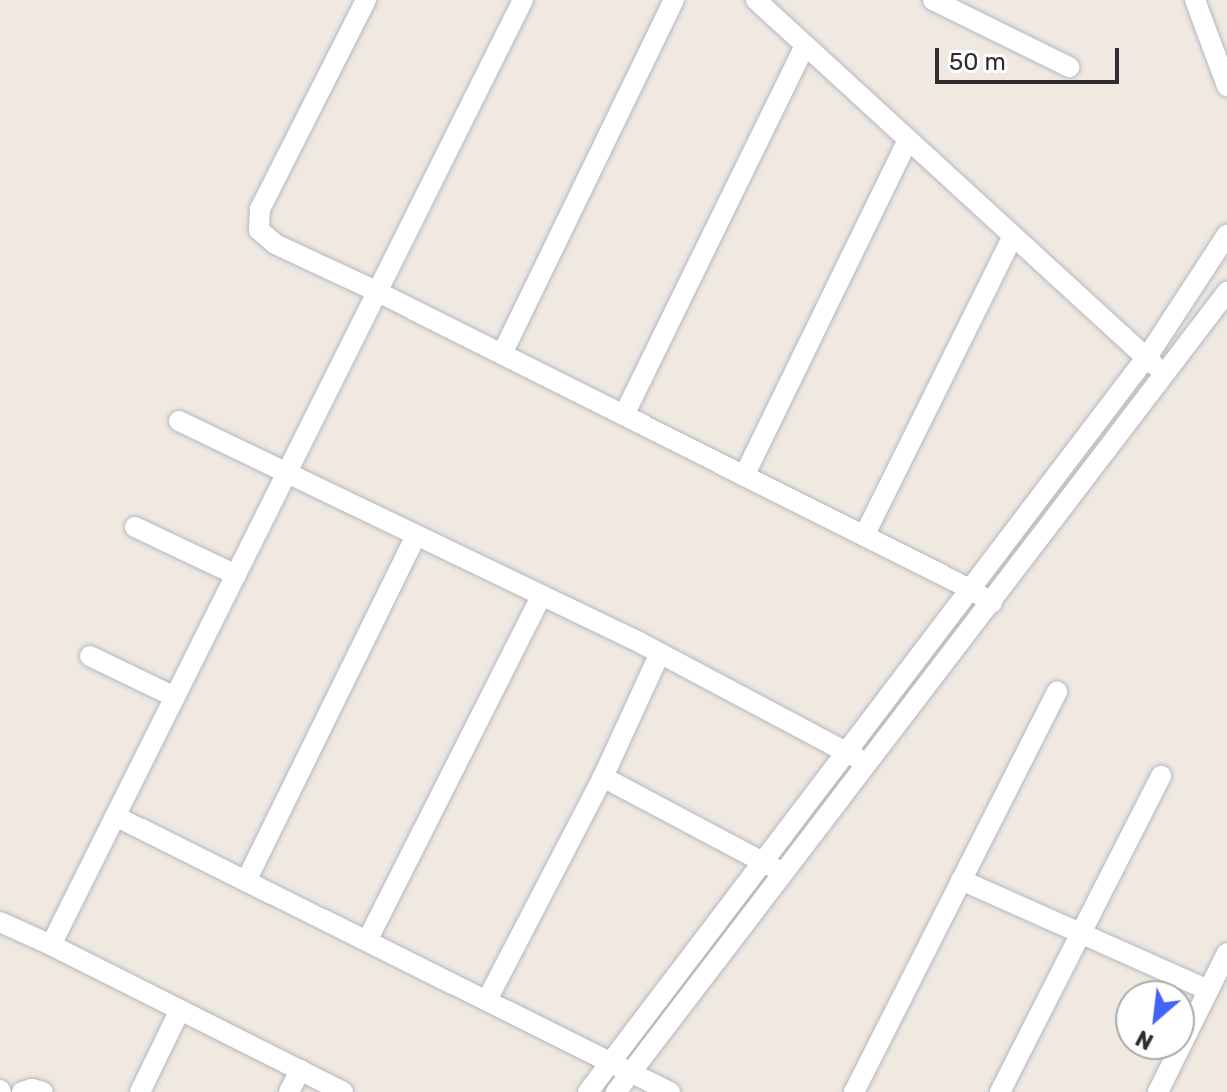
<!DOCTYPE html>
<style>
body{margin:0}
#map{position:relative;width:1227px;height:1092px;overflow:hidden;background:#efe9e1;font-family:Rubik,sans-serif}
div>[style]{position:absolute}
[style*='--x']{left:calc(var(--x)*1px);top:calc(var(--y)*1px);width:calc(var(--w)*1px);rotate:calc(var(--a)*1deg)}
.roads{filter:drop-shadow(0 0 2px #b4b7c1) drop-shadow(0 0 2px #b4b7c1)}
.minor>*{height:20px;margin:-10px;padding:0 10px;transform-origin:10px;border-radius:10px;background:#fff}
span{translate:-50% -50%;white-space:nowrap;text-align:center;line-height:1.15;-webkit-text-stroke:8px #fff;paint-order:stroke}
.north{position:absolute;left:1115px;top:980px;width:80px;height:80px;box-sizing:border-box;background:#fff;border:2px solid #ababab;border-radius:50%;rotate:208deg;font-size:22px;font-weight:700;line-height:32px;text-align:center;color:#2e2e2e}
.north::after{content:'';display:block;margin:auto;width:28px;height:36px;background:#4264fb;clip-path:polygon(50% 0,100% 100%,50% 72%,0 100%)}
.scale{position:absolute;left:935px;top:48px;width:184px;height:36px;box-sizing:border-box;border:4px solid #2e2e2e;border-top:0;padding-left:10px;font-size:24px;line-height:28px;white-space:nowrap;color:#2e2e2e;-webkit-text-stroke:6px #fff;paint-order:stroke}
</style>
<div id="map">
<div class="roads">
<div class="minor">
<i style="--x:366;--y:0;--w:234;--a:116.9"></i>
<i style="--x:260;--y:209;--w:21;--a:93"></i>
<i style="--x:259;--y:230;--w:21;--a:41"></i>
<i style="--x:275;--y:244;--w:114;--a:25"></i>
<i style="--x:378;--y:292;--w:662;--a:26.64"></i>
<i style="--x:970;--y:589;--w:26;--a:32"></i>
<i style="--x:756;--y:0;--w:540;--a:42.52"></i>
<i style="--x:933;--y:0;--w:152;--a:26.2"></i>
<i style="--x:1195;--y:0;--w:92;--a:69.6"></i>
<i style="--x:502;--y:354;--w:394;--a:-64.1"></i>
<i style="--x:624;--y:415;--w:411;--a:-63.9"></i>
<i style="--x:179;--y:421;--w:510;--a:25.66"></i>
<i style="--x:639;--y:642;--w:247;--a:28"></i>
<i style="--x:744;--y:476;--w:374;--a:-64"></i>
<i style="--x:135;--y:527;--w:112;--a:25.4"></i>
<i style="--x:864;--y:536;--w:335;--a:-63.6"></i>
<i style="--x:90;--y:656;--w:94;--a:25.8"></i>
<i style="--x:603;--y:777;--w:196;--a:28"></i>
<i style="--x:115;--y:816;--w:620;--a:26.44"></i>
<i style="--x:961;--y:880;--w:270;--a:24"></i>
<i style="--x:246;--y:881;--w:385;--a:-63.8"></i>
<i style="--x:0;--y:922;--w:56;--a:24.3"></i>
<i style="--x:51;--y:945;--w:327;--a:26.7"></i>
<i style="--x:367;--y:941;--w:386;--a:-63.2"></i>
<i style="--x:51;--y:945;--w:1056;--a:-63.46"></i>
<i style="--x:487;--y:1000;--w:251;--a:-62.5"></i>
<i style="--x:603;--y:777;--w:136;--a:-65.3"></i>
<i style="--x:0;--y:1090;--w:2;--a:63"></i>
<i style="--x:22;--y:1092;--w:10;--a:-17"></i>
<i style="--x:32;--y:1089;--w:11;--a:15"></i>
<i style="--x:140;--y:1092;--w:91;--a:-64"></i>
<i style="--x:289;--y:1092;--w:25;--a:-63"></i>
<i style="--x:588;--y:1092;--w:931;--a:-52.77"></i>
<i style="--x:1151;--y:351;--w:139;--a:-56.8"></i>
<i style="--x:616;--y:1092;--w:1007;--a:-52.63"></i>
<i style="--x:854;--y:1092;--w:449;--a:-63.1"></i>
<i style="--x:1000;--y:1092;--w:355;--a:-63"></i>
<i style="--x:1158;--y:1092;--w:155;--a:-63.6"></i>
</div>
</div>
<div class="north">N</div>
<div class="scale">50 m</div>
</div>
